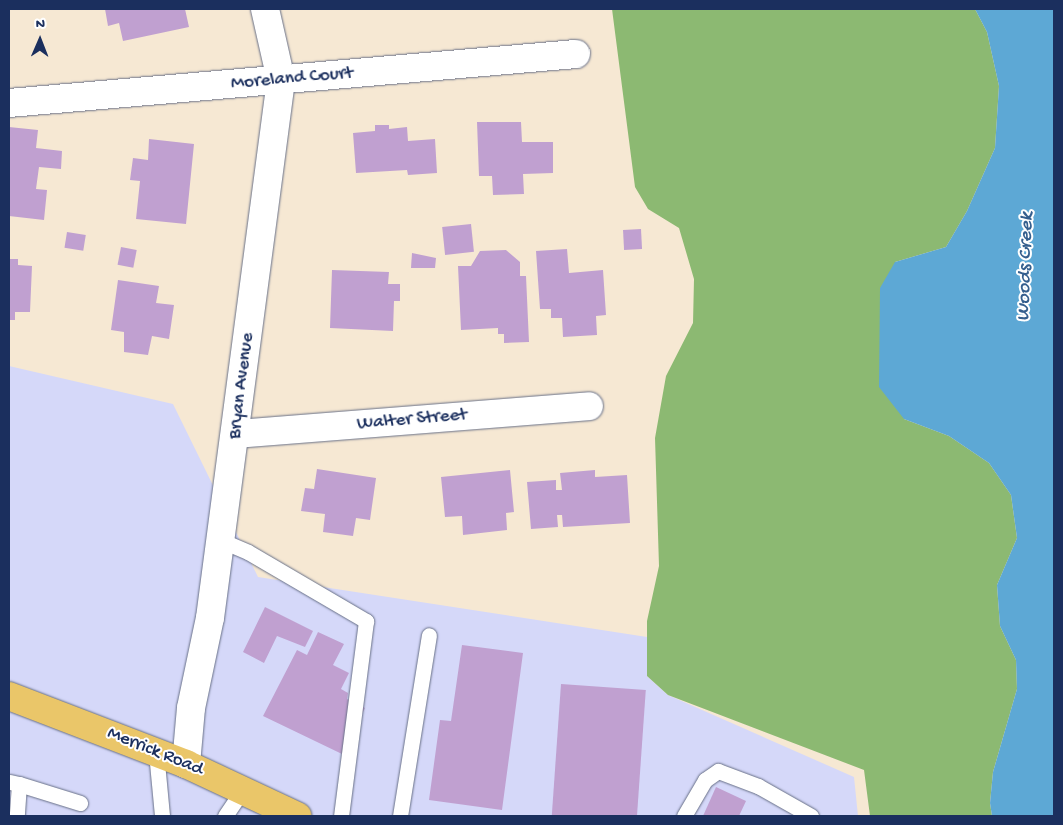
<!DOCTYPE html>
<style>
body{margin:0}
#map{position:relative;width:1063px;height:825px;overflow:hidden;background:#f6e8d3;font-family:"Gochi Hand",sans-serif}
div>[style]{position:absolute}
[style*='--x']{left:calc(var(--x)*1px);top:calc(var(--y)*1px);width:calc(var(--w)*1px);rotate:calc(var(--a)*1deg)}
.built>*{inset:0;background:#d5d8f9}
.forest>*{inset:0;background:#8cb972}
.water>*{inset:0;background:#5da8d5}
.building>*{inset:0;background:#c0a0d0;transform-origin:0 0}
.roads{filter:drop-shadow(0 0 1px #687087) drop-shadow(0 0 1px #687087)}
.service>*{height:15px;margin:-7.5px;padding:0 7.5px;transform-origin:7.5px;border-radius:7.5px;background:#fff}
.minor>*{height:28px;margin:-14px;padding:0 14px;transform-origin:14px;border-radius:14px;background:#fff}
.primary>*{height:28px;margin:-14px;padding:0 14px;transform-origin:14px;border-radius:14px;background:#eac669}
span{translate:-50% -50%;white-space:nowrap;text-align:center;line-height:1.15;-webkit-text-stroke:4px #fff;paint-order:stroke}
.street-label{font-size:19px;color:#1b2f5e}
.water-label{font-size:20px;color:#355f8e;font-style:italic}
.frame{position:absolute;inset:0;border:10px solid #1b2f5e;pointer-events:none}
.north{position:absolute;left:15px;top:15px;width:50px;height:50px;-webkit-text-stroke:4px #fff;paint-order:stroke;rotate:1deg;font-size:14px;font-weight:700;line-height:20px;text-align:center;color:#1b2f5e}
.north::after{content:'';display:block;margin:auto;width:18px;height:22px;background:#1b2f5e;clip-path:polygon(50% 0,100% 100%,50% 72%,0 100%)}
</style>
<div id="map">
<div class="built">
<i style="clip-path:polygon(9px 366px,173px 404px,258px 577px,647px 637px,647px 676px,668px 695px,854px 777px,858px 816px,9px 816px)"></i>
</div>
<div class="forest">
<i style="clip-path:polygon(612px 9px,975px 9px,987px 32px,999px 86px,995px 148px,967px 211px,946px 247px,895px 262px,904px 419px,949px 436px,989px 463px,1011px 495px,1017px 538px,997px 585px,1000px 626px,1016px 660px,1017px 689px,993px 772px,990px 803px,992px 816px,870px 816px,864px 770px,668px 695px,647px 676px,647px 621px,659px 566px,655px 438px,666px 376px,693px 323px,694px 279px,679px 228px,648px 209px,635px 187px)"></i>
</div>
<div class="water">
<i style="clip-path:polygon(975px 9px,1054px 9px,1054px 816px,992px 816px,990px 803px,993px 772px,1017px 689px,1016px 660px,1000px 626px,997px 585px,1017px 538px,1011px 495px,989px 463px,949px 436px,904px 419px,879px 387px,880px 288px,895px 262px,946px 247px,967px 211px,995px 148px,999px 86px,987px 32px)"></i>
</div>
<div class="building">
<i style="clip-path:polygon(105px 9px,185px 9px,189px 27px,123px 41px,119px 23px,108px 26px)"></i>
<i style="clip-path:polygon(477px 122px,521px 122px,522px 142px,553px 142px,553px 173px,523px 174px,524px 194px,493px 195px,492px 176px,479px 176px)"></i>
<i style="clip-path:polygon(375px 125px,389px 125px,389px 129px,407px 127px,408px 141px,435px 139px,437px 173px,408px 175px,407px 170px,356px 173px,353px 133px,375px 131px)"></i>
<i style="clip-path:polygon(9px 127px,38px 130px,36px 148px,62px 151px,61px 169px,39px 167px,36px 189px,47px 190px,44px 220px,9px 216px)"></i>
<i style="clip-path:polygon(149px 139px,194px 144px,186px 224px,136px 219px,140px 181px,130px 180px,133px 158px,148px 160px)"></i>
<i style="left:471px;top:224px;width:28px;height:29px;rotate:84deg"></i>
<i style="left:641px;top:229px;width:20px;height:18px;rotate:87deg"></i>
<i style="left:67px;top:232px;width:19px;height:16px;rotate:9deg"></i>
<i style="left:121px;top:247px;width:16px;height:18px;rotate:11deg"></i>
<i style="clip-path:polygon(567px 249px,569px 273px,603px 270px,606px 315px,596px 316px,597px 335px,563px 337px,562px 318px,551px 318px,551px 309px,540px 309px,536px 251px)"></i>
<i style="clip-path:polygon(506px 250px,520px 262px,520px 276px,526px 276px,529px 342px,504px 343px,504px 334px,498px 334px,498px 328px,461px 330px,458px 266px,471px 266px,480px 251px)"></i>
<i style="clip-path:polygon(412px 253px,436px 258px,435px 268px,411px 268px)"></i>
<i style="clip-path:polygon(9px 259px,18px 259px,18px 265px,32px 266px,30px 312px,15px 312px,15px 320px,9px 320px)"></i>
<i style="clip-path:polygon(332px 270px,389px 272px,388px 284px,400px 284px,400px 301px,394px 301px,393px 331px,330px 328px)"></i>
<i style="clip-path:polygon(118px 280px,159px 286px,156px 303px,174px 305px,169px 339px,152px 336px,148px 355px,124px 352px,124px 332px,111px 330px)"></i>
<i style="clip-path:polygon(317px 469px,376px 478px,370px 520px,356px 518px,353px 536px,323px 532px,325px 514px,301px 511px,305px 488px,314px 489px)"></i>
<i style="clip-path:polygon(510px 470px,514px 512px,506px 513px,507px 530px,463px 535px,462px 516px,445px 517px,441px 477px)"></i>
<i style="clip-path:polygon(595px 470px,595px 477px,627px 475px,630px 523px,563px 527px,562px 515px,557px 515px,558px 527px,531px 529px,527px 482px,556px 480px,556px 490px,562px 490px,560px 473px)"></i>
<i style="clip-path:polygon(265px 607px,313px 631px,305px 647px,277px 636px,264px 663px,243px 652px)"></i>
<i style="clip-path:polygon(318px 632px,344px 644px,333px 665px,349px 673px,341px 689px,348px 693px,347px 699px,365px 708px,342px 754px,263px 716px,297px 650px,307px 655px)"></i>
<i style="clip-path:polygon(462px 645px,523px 653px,502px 810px,429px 800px,440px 720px,451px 721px)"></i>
<i style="left:561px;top:684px;width:85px;height:132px;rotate:4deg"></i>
<i style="clip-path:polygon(716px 787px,746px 801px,739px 816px,703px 816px)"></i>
</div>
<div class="roads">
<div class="service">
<i style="--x:220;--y:540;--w:30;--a:23"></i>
<i style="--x:248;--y:552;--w:137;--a:30.3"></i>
<i style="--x:366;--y:621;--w:197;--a:97.3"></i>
<i style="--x:156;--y:752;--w:64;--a:84.6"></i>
<i style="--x:10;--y:782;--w:9;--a:13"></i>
<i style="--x:19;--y:784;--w:32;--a:94"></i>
<i style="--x:19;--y:784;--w:64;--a:17.3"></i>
<i style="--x:225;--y:816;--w:32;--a:-56"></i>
<i style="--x:400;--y:816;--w:183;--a:-80.9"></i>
<i style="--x:684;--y:816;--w:42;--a:-59.7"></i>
<i style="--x:705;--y:780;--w:16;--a:-35"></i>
<i style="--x:718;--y:771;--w:43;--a:20.6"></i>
<i style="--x:758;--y:786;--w:61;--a:29.5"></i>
</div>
<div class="minor">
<i style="--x:9;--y:103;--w:569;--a:-4.94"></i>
<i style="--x:236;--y:434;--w:354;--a:-4.5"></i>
<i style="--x:186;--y:764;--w:56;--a:-84.9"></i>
<i style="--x:191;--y:708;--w:92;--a:-78.1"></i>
<i style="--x:210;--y:618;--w:543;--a:-82.48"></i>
<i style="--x:281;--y:80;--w:73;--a:-102.7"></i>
</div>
<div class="primary">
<i style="--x:9;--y:696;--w:190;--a:21"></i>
<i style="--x:186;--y:764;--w:123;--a:25.1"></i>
</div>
</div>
<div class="street-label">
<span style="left:292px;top:79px;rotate:-5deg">Moreland Court</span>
<span style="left:242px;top:386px;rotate:-83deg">Bryan Avenue</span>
<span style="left:412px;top:420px;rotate:-5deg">Walter Street</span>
<span style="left:155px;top:752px;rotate:22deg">Merrick Road</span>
</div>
<div class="water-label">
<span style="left:1026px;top:267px;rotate:-88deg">Woods Creek</span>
</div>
<div class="frame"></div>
<div class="north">N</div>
</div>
